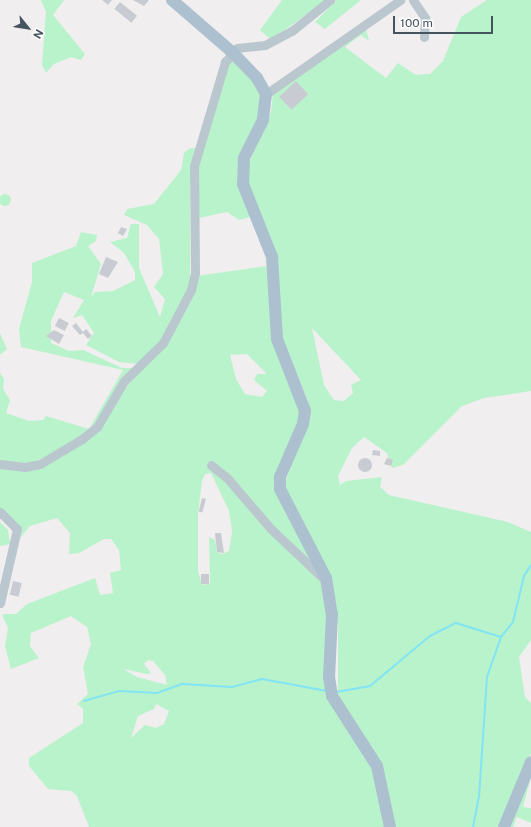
<!DOCTYPE html>
<style>
body{margin:0}
#map{position:relative;width:531px;height:827px;overflow:hidden;background:#f1eeef;font-family:"Public Sans",sans-serif}
div>[style]{position:absolute}
[style*='--x']{left:calc(var(--x)*1px);top:calc(var(--y)*1px);width:calc(var(--w)*1px);rotate:calc(var(--a)*1deg)}
.green>*{inset:0;background:#b9f3cb}
.round{border-radius:50%}
.stream>*{height:2px;margin:-1px;padding:0 1px;transform-origin:1px;border-radius:1px;background:#82e4f4}
.building>*{inset:0;background:#c8ccd2;transform-origin:0 0}
.minor>*{height:9px;margin:-4.5px;padding:0 4.5px;transform-origin:4.5px;border-radius:4.5px;background:#bbc7cf}
.major>*{height:12px;margin:-6px;padding:0 6px;transform-origin:6px;border-radius:6px;background:#acc0d0}
span{translate:-50% -50%;white-space:nowrap;text-align:center;line-height:1.15;-webkit-text-stroke:4px #fff;paint-order:stroke}
.north{position:absolute;left:8px;top:8px;width:40px;height:40px;-webkit-text-stroke:3px #fff;paint-order:stroke;rotate:120deg;font-size:11px;font-weight:700;line-height:16px;text-align:center;color:#45545e}
.north::after{content:'';display:block;margin:auto;width:14px;height:18px;background:#45545e;clip-path:polygon(50% 0,100% 100%,50% 72%,0 100%)}
.scale{position:absolute;left:393px;top:16px;width:100px;height:18px;box-sizing:border-box;border:2px solid #45545e;border-top:0;padding-left:5px;font-size:12px;line-height:14px;white-space:nowrap;color:#45545e;-webkit-text-stroke:3px #fff;paint-order:stroke}
</style>
<div id="map">
<div class="green">
<i style="clip-path:polygon(41px 0,64px 0,53px 15px,85px 54px,81px 60px,71px 57px,54px 64px,46px 73px,42px 65px,46px 12px)"></i>
<i style="clip-path:polygon(282px 0,326px 0,271px 40px,260px 30px)"></i>
<i style="clip-path:polygon(337px 0,361px 0,325px 29px,315px 22px)"></i>
<i style="clip-path:polygon(evenodd,487px 0,531px 0,531px 391px,484px 398px,462px 406px,403px 465px,392px 468px,387px 453px,364px 437px,352px 448px,338px 476px,340px 485px,346px 481px,382px 477px,380px 487px,389px 495px,508px 522px,531px 532px,531px 640px,519px 657px,525px 697px,531px 703px,531px 753px,499px 827px,393px 827px,380px 762px,338px 696px,338px 619px,328px 570px,286px 496px,285px 483px,309px 414px,308px 401px,282px 338px,277px 271px,254px 209px,246px 170px,271px 112px,273px 93px,366px 29px,369px 41px,361px 35px,345px 47px,386px 78px,398px 63px,416px 75px,430px 74px,443px 61px,461px 17px,487px 0,312px 328px,361px 380px,351px 385px,353px 393px,344px 401px,334px 400px,324px 385px,312px 328px)"></i>
<i style="clip-path:polygon(232px 58px,259px 86px,262px 117px,245px 151px,250px 217px,239px 220px,227px 212px,194px 219px,196px 164px,213px 104px)"></i>
<i style="clip-path:polygon(190px 148px,196px 148px,190px 187px,190px 279px,187px 297px,167px 333px,138px 364px,119px 362px,86px 345px,94px 333px,82px 315px,73px 318px,84px 300px,64px 292px,51px 321px,51px 343px,69px 351px,83px 350px,122px 368px,133px 368px,99px 421px,66px 447px,28px 465px,0 462px,0 373px,4px 379px,3px 389px,10px 400px,6px 413px,29px 421px,43px 420px,46px 416px,89px 429px,123px 370px,21px 347px,19px 329px,32px 282px,32px 263px,76px 246px,81px 232px,97px 235px,96px 241px,88px 246px,101px 264px,91px 297px,95px 292px,113px 291px,135px 280px,135px 272px,124px 253px,110px 242px,127px 238px,131px 224px,139px 224px,139px 268px,160px 317px,165px 299px,154px 287px,163px 274px,159px 239px,147px 225px,124px 215px,127px 209px,154px 204px,181px 170px,184px 153px)"></i>
<i class="round" style="left:-1px;top:194px;width:12px;height:12px"></i>
<i style="clip-path:polygon(evenodd,266px 266px,301px 415px,279px 470px,293px 522px,327px 596px,325px 677px,370px 760px,386px 827px,89px 827px,77px 796px,71px 791px,48px 789px,29px 766px,29px 758px,83px 723px,83px 709px,77px 704px,88px 694px,83px 667px,91px 644px,87px 627px,71px 616px,31px 633px,30px 646px,39px 658px,11px 669px,5px 646px,8px 628px,2px 614px,16px 614px,27px 604px,95px 578px,100px 595px,113px 593px,110px 573px,121px 570px,119px 550px,111px 539px,104px 539px,79px 553px,69px 554px,70px 533px,57px 518px,30px 526px,20px 538px,18px 528px,0 510px,0 467px,33px 470px,83px 444px,185px 311px,191px 301px,196px 276px,266px 266px,247px 354px,267px 374px,257px 374px,254px 380px,267px 391px,262px 397px,245px 394px,236px 379px,230px 355px,247px 354px,266px 266px,211px 473px,229px 511px,232px 531px,229px 551px,222px 554px,217px 552px,215px 540px,209px 537px,210px 583px,202px 585px,198px 571px,198px 514px,202px 481px,205px 474px,211px 473px,266px 266px,148px 660px,153px 661px,165px 675px,167px 685px,137px 677px,123px 669px,147px 674px,151px 673px,144px 664px,148px 660px,266px 266px,156px 704px,169px 711px,164px 724px,156px 728px,145px 725px,131px 738px,138px 716px,154px 709px,156px 704px)"></i>
<i style="clip-path:polygon(0 333px,7px 349px,0 355px)"></i>
<i style="clip-path:polygon(0 522px,8px 530px,10px 544px,0 546px)"></i>
<i style="clip-path:polygon(531px 777px,523px 807px,531px 808px,531px 823px,517px 817px,513px 827px,509px 827px)"></i>
</div>
<div class="stream">
<i style="--x:336;--y:692;--w:35;--a:-10"></i>
<i style="--x:370;--y:686;--w:78;--a:-39.8"></i>
<i style="--x:430;--y:636;--w:29;--a:-27"></i>
<i style="--x:456;--y:623;--w:47;--a:17.3"></i>
<i style="--x:501;--y:637;--w:19;--a:-51"></i>
<i style="--x:513;--y:622;--w:47;--a:-76.6"></i>
<i style="--x:524;--y:576;--w:13;--a:-58"></i>
<i style="--x:84;--y:701;--w:35;--a:-16"></i>
<i style="--x:118;--y:691;--w:39;--a:3"></i>
<i style="--x:157;--y:693;--w:27;--a:-20"></i>
<i style="--x:182;--y:684;--w:50;--a:3.4"></i>
<i style="--x:232;--y:687;--w:31;--a:-15"></i>
<i style="--x:262;--y:679;--w:66;--a:10.5"></i>
<i style="--x:473;--y:827;--w:31;--a:-79"></i>
<i style="--x:479;--y:797;--w:120;--a:-86.2"></i>
<i style="--x:487;--y:677;--w:42;--a:-70.7"></i>
</div>
<div class="building">
<i style="clip-path:polygon(102px 0,112px 0,108px 5px)"></i>
<i style="clip-path:polygon(133px 0,149px 0,144px 6px)"></i>
<i style="left:120px;top:2px;width:22px;height:9px;rotate:39deg"></i>
<i style="left:296px;top:81px;width:18px;height:23px;rotate:47deg"></i>
<i style="clip-path:polygon(121px 227px,127px 229px,123px 236px,118px 233px)"></i>
<i style="clip-path:polygon(106px 257px,118px 262px,108px 278px,99px 274px)"></i>
<i style="left:59px;top:318px;width:11px;height:9px;rotate:27deg"></i>
<i style="clip-path:polygon(76px 323px,83px 332px,86px 329px,92px 336px,88px 339px,83px 333px,80px 335px,72px 326px)"></i>
<i style="clip-path:polygon(54px 330px,64px 335px,59px 344px,46px 336px)"></i>
<i style="clip-path:polygon(373px 450px,380px 451px,380px 456px,372px 455px)"></i>
<i class="round" style="left:358px;top:458px;width:14px;height:14px"></i>
<i style="clip-path:polygon(387px 458px,393px 460px,391px 466px,384px 464px)"></i>
<i style="left:202px;top:498px;width:4px;height:14px;rotate:14deg"></i>
<i style="clip-path:polygon(215px 533px,221px 533px,224px 553px,217px 552px)"></i>
<i style="left:201px;top:574px;width:8px;height:10px"></i>
<i style="left:13px;top:581px;width:9px;height:14px;rotate:13deg"></i>
</div>
<div class="minor">
<i style="--x:413;--y:0;--w:22;--a:56"></i>
<i style="--x:425;--y:18;--w:19;--a:93"></i>
<i style="--x:266;--y:94;--w:164;--a:-35"></i>
<i style="--x:0;--y:464;--w:25;--a:7"></i>
<i style="--x:25;--y:467;--w:15;--a:-11"></i>
<i style="--x:40;--y:464;--w:49;--a:-30.8"></i>
<i style="--x:82;--y:439;--w:19;--a:-39"></i>
<i style="--x:97;--y:427;--w:53;--a:-59.6"></i>
<i style="--x:124;--y:381;--w:54;--a:-44.3"></i>
<i style="--x:163;--y:343;--w:60;--a:-62.2"></i>
<i style="--x:191;--y:290;--w:17;--a:-77"></i>
<i style="--x:195;--y:273;--w:107;--a:-90.5"></i>
<i style="--x:194;--y:166;--w:109;--a:-73.4"></i>
<i style="--x:225;--y:62;--w:18;--a:-49"></i>
<i style="--x:237;--y:48;--w:28;--a:-6"></i>
<i style="--x:265;--y:45;--w:32;--a:-28"></i>
<i style="--x:293;--y:30;--w:48;--a:-39"></i>
<i style="--x:211;--y:465;--w:22;--a:39"></i>
<i style="--x:228;--y:479;--w:66;--a:49.3"></i>
<i style="--x:271;--y:529;--w:74;--a:43.4"></i>
<i style="--x:0;--y:512;--w:24;--a:45"></i>
<i style="--x:17;--y:529;--w:76;--a:102.9"></i>
</div>
<div class="major">
<i style="--x:172;--y:0;--w:79;--a:40.9"></i>
<i style="--x:232;--y:52;--w:36;--a:46"></i>
<i style="--x:257;--y:78;--w:18;--a:61"></i>
<i style="--x:266;--y:94;--w:26;--a:97"></i>
<i style="--x:263;--y:120;--w:42;--a:116.6"></i>
<i style="--x:244;--y:158;--w:26;--a:92"></i>
<i style="--x:243;--y:184;--w:79;--a:68.3"></i>
<i style="--x:272;--y:257;--w:82;--a:86.5"></i>
<i style="--x:277;--y:339;--w:77;--a:68.7"></i>
<i style="--x:305;--y:411;--w:13;--a:99"></i>
<i style="--x:303;--y:424;--w:58;--a:113.5"></i>
<i style="--x:280;--y:477;--w:12;--a:90"></i>
<i style="--x:280;--y:489;--w:100;--a:62.7"></i>
<i style="--x:326;--y:578;--w:36;--a:81"></i>
<i style="--x:332;--y:614;--w:63;--a:92.7"></i>
<i style="--x:329;--y:677;--w:19;--a:81"></i>
<i style="--x:332;--y:696;--w:83;--a:57.3"></i>
<i style="--x:377;--y:766;--w:62;--a:78"></i>
<i style="--x:504;--y:827;--w:70;--a:-67.4"></i>
</div>
<div class="north">N</div>
<div class="scale">100 m</div>
</div>
